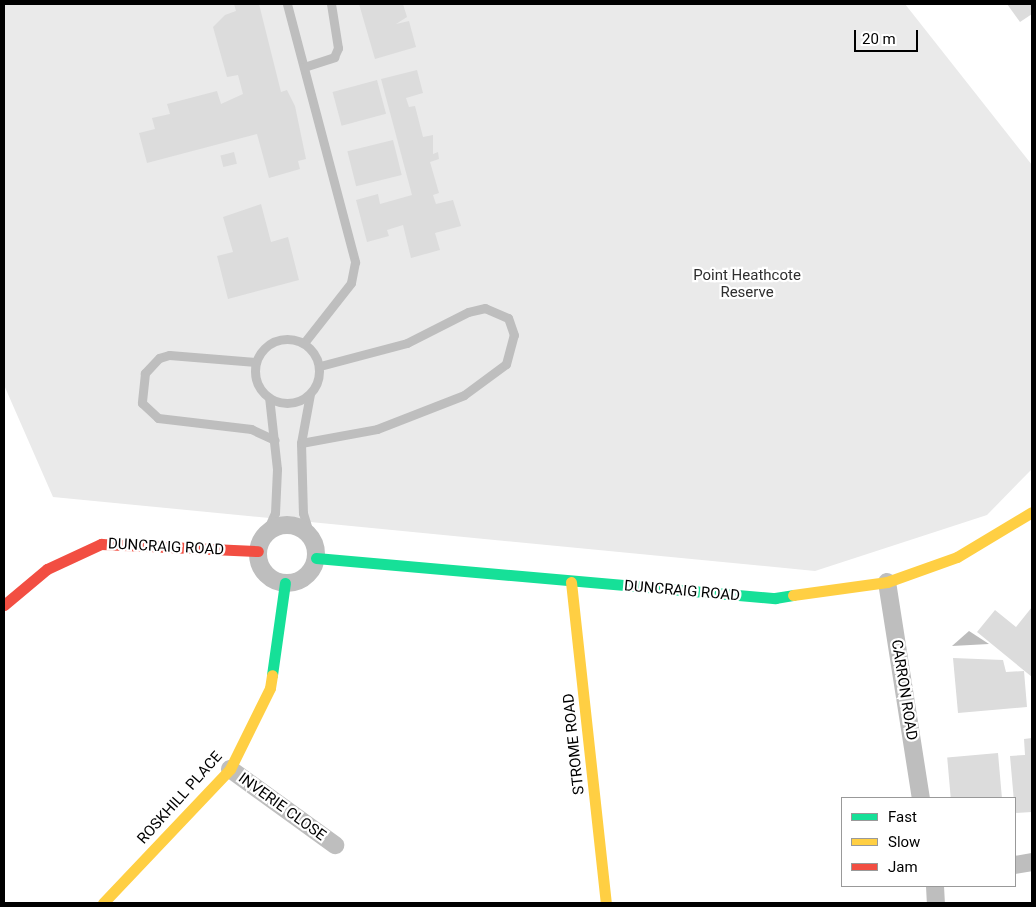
<!DOCTYPE html>
<style>
body{margin:0}
#map{position:relative;width:1036px;height:907px;overflow:hidden;background:#fff;font-family:Roboto,sans-serif}
div>[style]{position:absolute}
[style*='--x']{left:calc(var(--x)*1px);top:calc(var(--y)*1px);width:calc(var(--w)*1px);rotate:calc(var(--a)*1deg)}
.green>*{inset:0;background:#eaeaea}
.water>*{inset:0;background:#bcbcbc}
.building>*{inset:0;background:#dcdcdc;transform-origin:0 0}
.lane>*{height:9px;margin:-4.5px;padding:0 4.5px;transform-origin:4.5px;border-radius:4.5px;background:#bebebe}
.lane>.ring{margin:-4.5px;padding:0;box-sizing:content-box;background:none;border:9px solid #bebebe;border-radius:50%}
.street>*{height:18px;margin:-9px;padding:0 9px;transform-origin:9px;border-radius:9px;background:#bebebe}
.street>.ring{margin:-9px;padding:0;box-sizing:content-box;background:none;border:18px solid #bebebe;border-radius:50%}
.fast>*{height:11px;margin:-5.5px;padding:0 5.5px;transform-origin:5.5px;border-radius:5.5px;background:#16e098}
.slow>*{height:11px;margin:-5.5px;padding:0 5.5px;transform-origin:5.5px;border-radius:5.5px;background:#ffcf43}
.jam>*{height:11px;margin:-5.5px;padding:0 5.5px;transform-origin:5.5px;border-radius:5.5px;background:#f24e42}
span{translate:-50% -50%;white-space:nowrap;text-align:center;line-height:1.15;-webkit-text-stroke:4.5px #fff;paint-order:stroke}
.park-label{font-size:15px;color:#2f2f2f}
.street-label{font-size:15px;color:#000}
.frame{position:absolute;inset:0;border:5px solid #000;pointer-events:none}
.legend{position:absolute;left:841px;top:797px;width:175px;height:90px;box-sizing:border-box;background:#fff;border:1px solid #999;margin:0;padding:6px 9px;list-style:none;font-size:15px;color:#000}
.legend li{display:flex;align-items:center;gap:10px;height:25px}
.legend b{width:25px;border:1px solid #999}
.scale{position:absolute;left:854px;top:30px;width:64px;height:22px;box-sizing:border-box;border:2px solid #000;border-top:0;padding-left:6px;font-size:15px;line-height:18px;white-space:nowrap;color:#000;-webkit-text-stroke:4px #fff;paint-order:stroke}
</style>
<div id="map">
<div class="green">
<i style="clip-path:polygon(4px 4px,905px 4px,1032px 165px,1032px 469px,987px 515px,815px 571px,53px 497px,4px 385px)"></i>
</div>
<div class="water">
<i style="clip-path:polygon(969px 631px,989px 644px,952px 646px)"></i>
</div>
<div class="building">
<i style="clip-path:polygon(234px 4px,259px 4px,281px 92px,287px 90px,295px 106px,306px 159px,298px 161px,300px 169px,269px 178px,257px 134px,147px 163px,139px 133px,155px 129px,152px 118px,170px 114px,167px 104px,217px 91px,221px 104px,243px 94px,238px 75px,227px 77px,213px 27px,225px 15px,236px 11px)"></i>
<i style="clip-path:polygon(359px 4px,403px 4px,407px 17px,396px 24px,409px 21px,416px 47px,375px 59px)"></i>
<i style="clip-path:polygon(1007px 4px,1032px 4px,1032px 14px,1020px 22px)"></i>
<i style="clip-path:polygon(417px 70px,423px 93px,406px 98px,409px 107px,415px 106px,423px 137px,433px 135px,433px 154px,438px 152px,439px 159px,430px 162px,439px 193px,433px 195px,436px 204px,453px 200px,461px 226px,435px 233px,440px 250px,411px 258px,403px 225px,387px 230px,389px 236px,367px 242px,356px 200px,378px 194px,380px 204px,412px 195px,381px 79px)"></i>
<i style="left:377px;top:80px;width:35px;height:46px;rotate:75deg"></i>
<i style="left:393px;top:140px;width:36px;height:47px;rotate:76deg"></i>
<i style="left:234px;top:152px;width:12px;height:14px;rotate:76deg"></i>
<i style="clip-path:polygon(261px 204px,271px 242px,288px 237px,299px 280px,228px 299px,217px 256px,233px 252px,223px 217px)"></i>
<i style="clip-path:polygon(1032px 607px,1032px 677px,977px 632px,995px 610px,1016px 627px)"></i>
<i style="clip-path:polygon(953px 658px,1003px 660px,1006px 672px,1024px 671px,1027px 707px,958px 713px)"></i>
<i style="clip-path:polygon(1032px 738px,1032px 812px,1015px 813px,1010px 756px,1025px 755px,1024px 739px)"></i>
<i style="left:998px;top:753px;width:45px;height:51px;rotate:85deg"></i>
</div>
<div class="lane">
<i style="--x:287;--y:4;--w:267;--a:75.2"></i>
<i style="--x:355;--y:262;--w:21;--a:101"></i>
<i style="--x:351;--y:283;--w:76;--a:128.1"></i>
<i style="--x:304;--y:67;--w:32;--a:-18"></i>
<i style="--x:334;--y:57;--w:10;--a:-66"></i>
<i style="--x:338;--y:48;--w:45;--a:-99"></i>
<i class="ring" style="left:255px;top:339px;width:55px;height:55px"></i>
<i style="--x:256;--y:362;--w:87;--a:-175.4"></i>
<i style="--x:169;--y:355;--w:10;--a:163"></i>
<i style="--x:159;--y:358;--w:21;--a:133"></i>
<i style="--x:145;--y:373;--w:30;--a:96"></i>
<i style="--x:142;--y:403;--w:22;--a:43"></i>
<i style="--x:158;--y:418;--w:94;--a:6.7"></i>
<i style="--x:251;--y:429;--w:26;--a:25"></i>
<i style="--x:310;--y:394;--w:50;--a:100.4"></i>
<i style="--x:301;--y:443;--w:70;--a:88.4"></i>
<i style="--x:303;--y:513;--w:24;--a:73"></i>
<i style="--x:301;--y:443;--w:77;--a:-10.4"></i>
<i style="--x:377;--y:429;--w:93;--a:-21.3"></i>
<i style="--x:464;--y:395;--w:52;--a:-36.4"></i>
<i style="--x:506;--y:364;--w:30;--a:-75"></i>
<i style="--x:514;--y:335;--w:18;--a:-109"></i>
<i style="--x:508;--y:318;--w:25;--a:-157"></i>
<i style="--x:485;--y:308;--w:17;--a:167"></i>
<i style="--x:468;--y:312;--w:68;--a:153.1"></i>
<i style="--x:407;--y:343;--w:90;--a:165.2"></i>
<i style="--x:266;--y:533;--w:22;--a:-66"></i>
<i style="--x:275;--y:513;--w:44;--a:-87.4"></i>
<i style="--x:277;--y:469;--w:72;--a:-96.3"></i>
</div>
<div class="street">
<i class="ring" style="left:258px;top:525px;width:40px;height:40px"></i>
<i style="--x:887;--y:582;--w:219;--a:81.1"></i>
<i style="--x:230;--y:769;--w:130;--a:35.9"></i>
<i style="--x:1015;--y:865;--w:17;--a:-10"></i>
<i style="--x:935;--y:886;--w:17;--a:87"></i>
</div>
<div class="fast">
<i style="--x:316;--y:558;--w:461;--a:5"></i>
<i style="--x:775;--y:598;--w:18;--a:-9"></i>
<i style="--x:272;--y:675;--w:93;--a:-82"></i>
</div>
<div class="slow">
<i style="--x:571;--y:582;--w:323;--a:83.8"></i>
<i style="--x:793;--y:595;--w:95;--a:-7.9"></i>
<i style="--x:887;--y:582;--w:74;--a:-19.7"></i>
<i style="--x:957;--y:557;--w:87;--a:-31"></i>
<i style="--x:103;--y:903;--w:185;--a:-46.5"></i>
<i style="--x:230;--y:769;--w:90;--a:-63.7"></i>
<i style="--x:270;--y:688;--w:13;--a:-81"></i>
</div>
<div class="jam">
<i style="--x:4;--y:605;--w:56;--a:-39.9"></i>
<i style="--x:47;--y:569;--w:60;--a:-24.8"></i>
<i style="--x:101;--y:544;--w:157;--a:2.6"></i>
</div>
<div class="park-label">
<span style="left:747px;top:284px">Point Heathcote<br>Reserve</span>
</div>
<div class="street-label">
<span style="left:166px;top:547px;rotate:3deg">DUNCRAIG ROAD</span>
<span style="left:682px;top:591px;rotate:5deg">DUNCRAIG ROAD</span>
<span style="left:904px;top:690px;rotate:81deg">CARRON ROAD</span>
<span style="left:574px;top:744px;rotate:-96deg">STROME ROAD</span>
<span style="left:180px;top:798px;rotate:-48deg">ROSKHILL PLACE</span>
<span style="left:282px;top:807px;rotate:36deg">INVERIE CLOSE</span>
</div>
<div class="frame"></div>
<ul class="legend">
<li><b style="height:6px;background:#16e098"></b>Fast</li>
<li><b style="height:6px;background:#ffcf43"></b>Slow</li>
<li><b style="height:6px;background:#f24e42"></b>Jam</li>
</ul>
<div class="scale">20 m</div>
</div>
